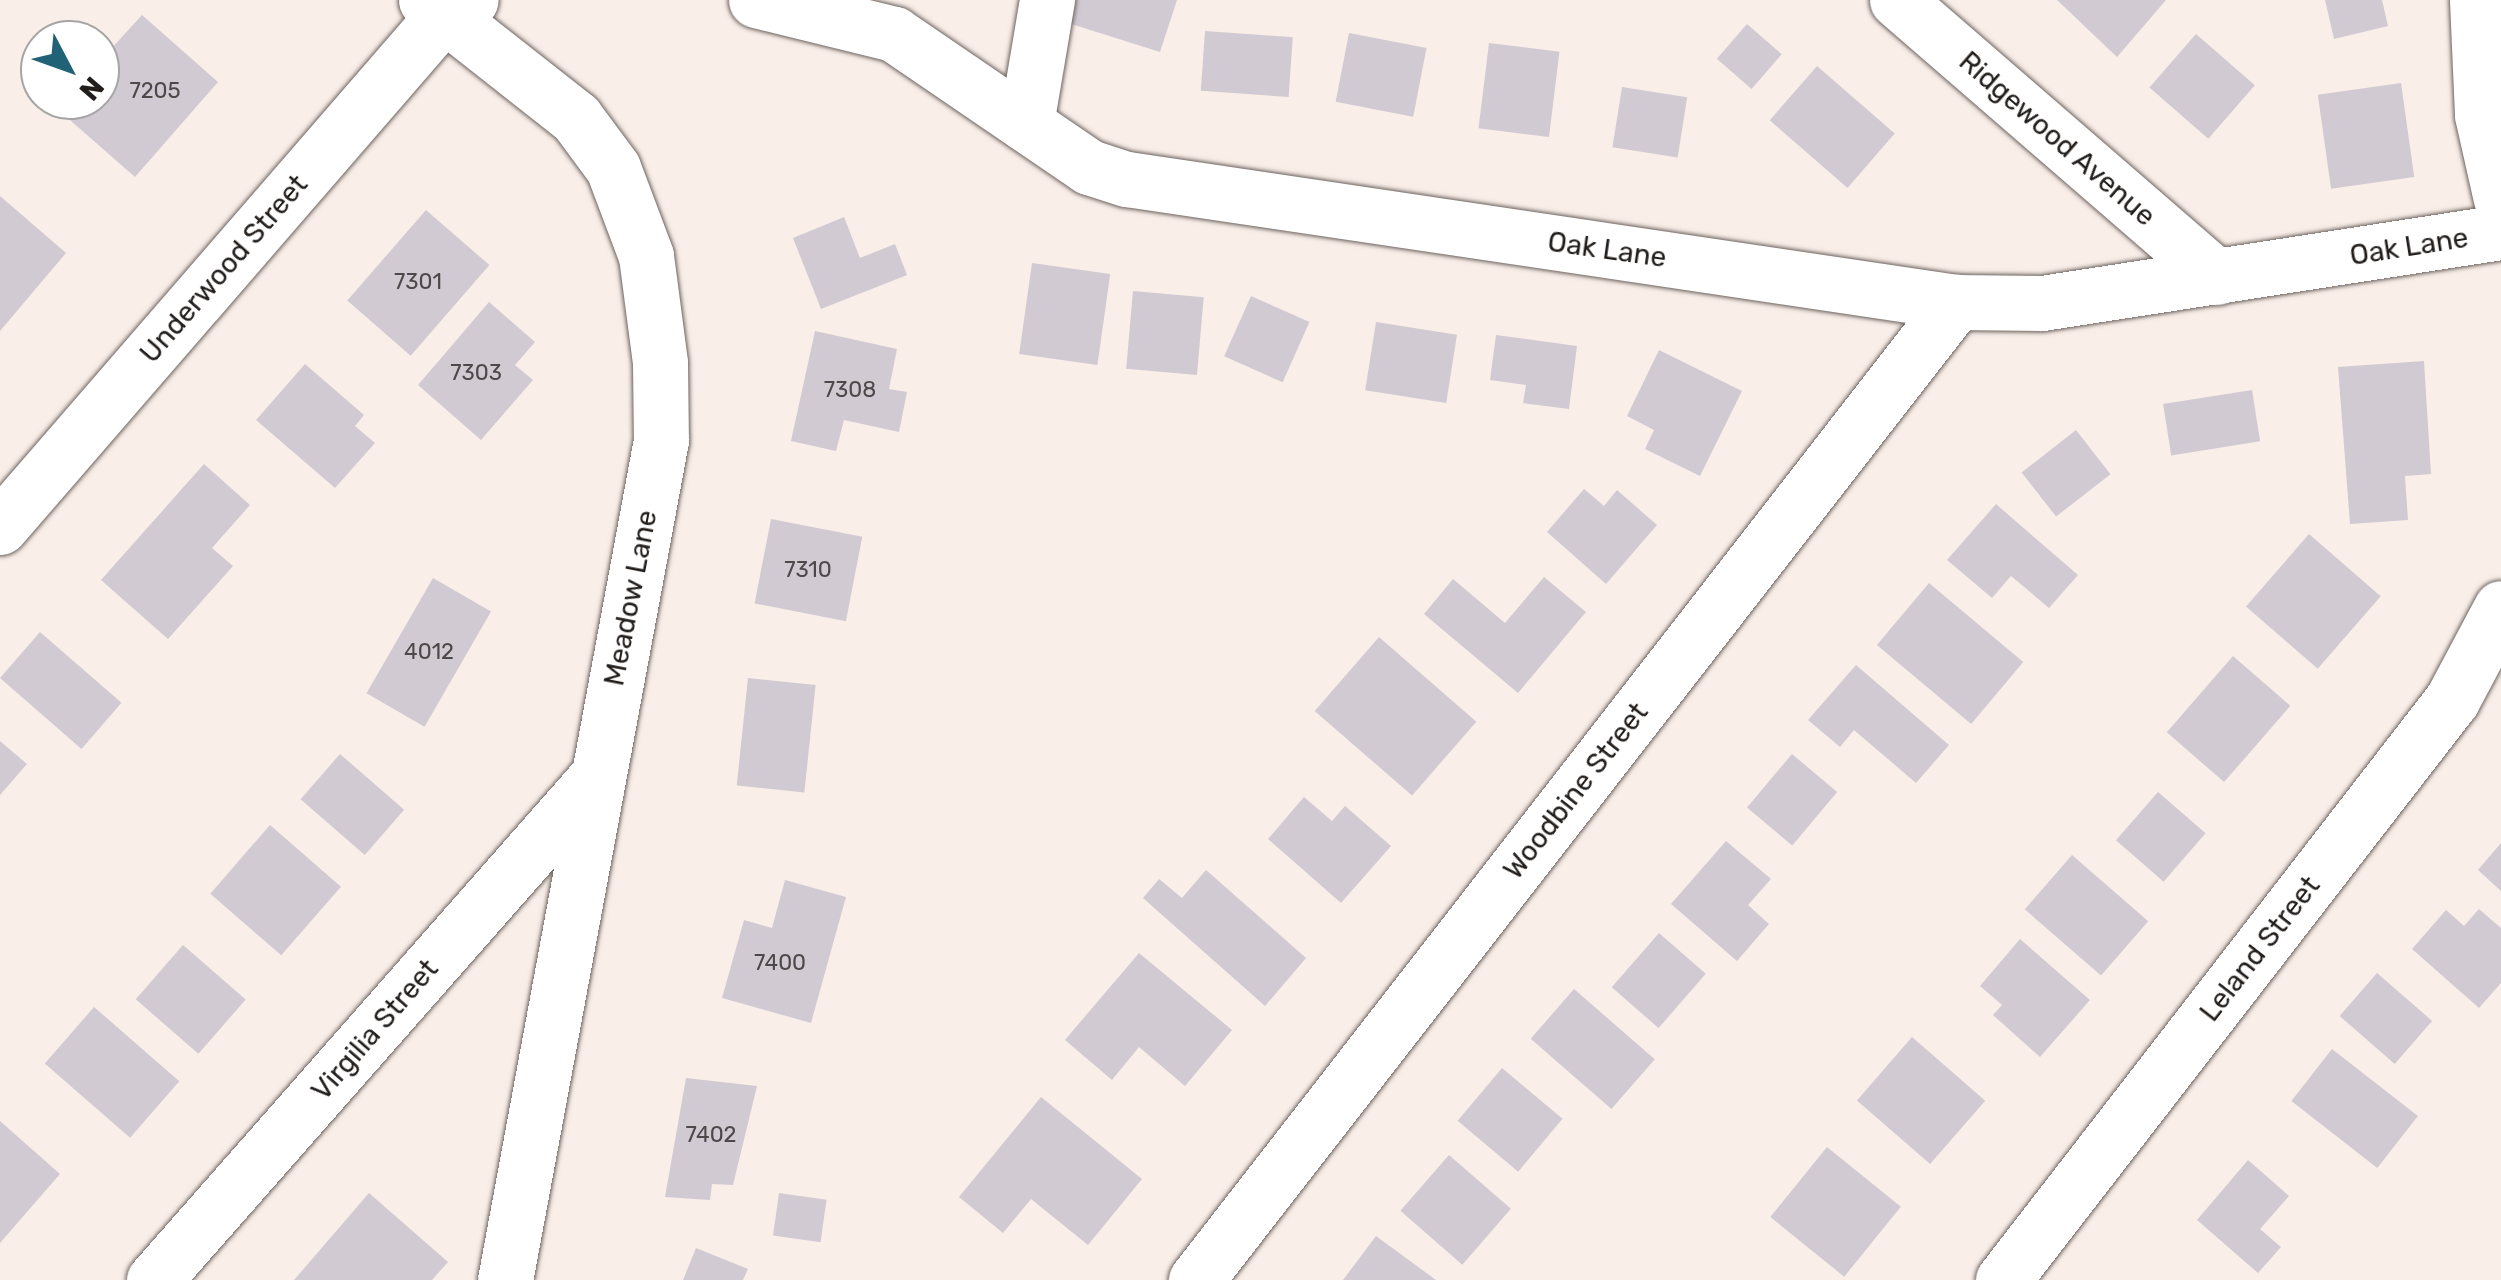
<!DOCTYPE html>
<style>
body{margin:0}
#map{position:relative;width:2501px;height:1280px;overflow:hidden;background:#f9eee8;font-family:Rubik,sans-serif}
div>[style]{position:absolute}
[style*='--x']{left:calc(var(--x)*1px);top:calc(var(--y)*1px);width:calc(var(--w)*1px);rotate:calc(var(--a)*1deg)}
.building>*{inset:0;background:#d2cad2;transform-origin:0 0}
.roads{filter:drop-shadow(0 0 2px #6d635f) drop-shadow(0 0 2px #6d635f)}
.minor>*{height:55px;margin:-27.5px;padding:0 27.5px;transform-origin:27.5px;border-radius:27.5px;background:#fff}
span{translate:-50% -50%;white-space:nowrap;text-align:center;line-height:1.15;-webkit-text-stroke:10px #fff;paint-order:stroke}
.number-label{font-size:22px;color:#4d4849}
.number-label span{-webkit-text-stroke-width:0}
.street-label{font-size:28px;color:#211d1b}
.north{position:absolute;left:20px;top:20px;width:100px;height:100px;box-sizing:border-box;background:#fff;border:2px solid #a6a5a4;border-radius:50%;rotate:131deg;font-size:28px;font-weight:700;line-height:40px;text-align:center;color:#211d1b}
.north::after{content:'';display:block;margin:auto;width:35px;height:45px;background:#226277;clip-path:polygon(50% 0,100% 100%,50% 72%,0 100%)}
</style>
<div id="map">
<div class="building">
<i style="clip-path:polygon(1076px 0,1177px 0,1160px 52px,1068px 23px)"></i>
<i style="clip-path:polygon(2057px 0,2166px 0,2117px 57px)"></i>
<i style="clip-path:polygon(2325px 0,2382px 0,2388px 26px,2334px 39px)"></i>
<i style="clip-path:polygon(142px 15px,218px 82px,135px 177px,47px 100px,100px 100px,100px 43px,109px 51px)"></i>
<i style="left:1747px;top:24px;width:46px;height:46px;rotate:41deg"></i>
<i style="left:1205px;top:31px;width:88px;height:60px;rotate:4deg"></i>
<i style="left:1349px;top:33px;width:79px;height:70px;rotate:11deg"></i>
<i style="left:2196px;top:34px;width:78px;height:71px;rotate:41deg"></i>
<i style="left:1489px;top:43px;width:71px;height:86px;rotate:7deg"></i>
<i style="left:1817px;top:66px;width:103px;height:72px;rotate:41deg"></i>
<i style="left:2401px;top:83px;width:95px;height:84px;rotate:82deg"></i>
<i style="left:1622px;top:87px;width:66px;height:61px;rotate:9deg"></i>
<i style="clip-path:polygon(0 196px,66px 253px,0 331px)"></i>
<i style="left:426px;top:210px;width:84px;height:120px;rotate:41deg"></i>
<i style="clip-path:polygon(844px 217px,860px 258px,895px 244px,907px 275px,821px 309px,793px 238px)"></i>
<i style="left:1032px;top:263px;width:79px;height:92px;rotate:8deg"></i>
<i style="left:1133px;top:291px;width:71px;height:78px;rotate:5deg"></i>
<i style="left:1251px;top:296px;width:64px;height:66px;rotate:24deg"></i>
<i style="clip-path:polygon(489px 302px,535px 342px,515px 365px,533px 380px,481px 440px,418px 385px)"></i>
<i style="left:1376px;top:322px;width:82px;height:69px;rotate:9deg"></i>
<i style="clip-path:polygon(815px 331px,897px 349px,889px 389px,907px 392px,899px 432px,844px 420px,836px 451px,791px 441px)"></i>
<i style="clip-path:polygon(1496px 335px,1577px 346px,1569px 409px,1523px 403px,1526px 385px,1490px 380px)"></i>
<i style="clip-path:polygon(1659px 350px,1742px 391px,1700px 476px,1645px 449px,1654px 430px,1627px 416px)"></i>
<i style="clip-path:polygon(2424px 361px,2431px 474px,2405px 476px,2408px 520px,2350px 524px,2338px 367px)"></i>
<i style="clip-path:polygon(305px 364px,364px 415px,355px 426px,375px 443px,335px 488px,256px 420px)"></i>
<i style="left:2252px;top:390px;width:52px;height:90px;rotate:81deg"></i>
<i style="left:2076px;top:430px;width:56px;height:69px;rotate:52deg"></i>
<i style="clip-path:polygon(204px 464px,250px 505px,212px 548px,233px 566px,168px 639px,101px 580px)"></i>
<i style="clip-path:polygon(1584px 489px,1604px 506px,1617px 490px,1657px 525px,1606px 584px,1547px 532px)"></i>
<i style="clip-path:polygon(1996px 504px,2078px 575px,2049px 608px,2011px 576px,1992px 598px,1947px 560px)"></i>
<i style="left:771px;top:519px;width:93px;height:86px;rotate:11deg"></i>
<i style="left:2309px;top:534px;width:95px;height:96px;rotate:41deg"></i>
<i style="clip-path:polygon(1544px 577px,1586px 612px,1518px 693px,1424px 614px,1453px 579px,1505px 623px)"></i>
<i style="left:433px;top:578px;width:67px;height:133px;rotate:30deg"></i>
<i style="left:1929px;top:583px;width:123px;height:81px;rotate:40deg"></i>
<i style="left:40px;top:632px;width:108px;height:61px;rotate:41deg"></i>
<i style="left:1379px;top:637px;width:129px;height:98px;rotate:41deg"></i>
<i style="left:2233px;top:656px;width:76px;height:101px;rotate:41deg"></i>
<i style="clip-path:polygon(1856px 665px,1949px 745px,1916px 783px,1854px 730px,1840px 747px,1808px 720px)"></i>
<i style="left:748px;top:678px;width:68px;height:108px;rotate:6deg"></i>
<i style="clip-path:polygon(0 741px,27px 764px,0 795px)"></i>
<i style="left:340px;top:754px;width:85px;height:60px;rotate:41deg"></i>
<i style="left:1792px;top:754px;width:59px;height:70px;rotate:40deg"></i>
<i style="left:2158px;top:792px;width:63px;height:64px;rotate:41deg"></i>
<i style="clip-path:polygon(1304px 797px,1332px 821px,1345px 806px,1391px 846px,1341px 903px,1268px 839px)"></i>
<i style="left:270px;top:825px;width:94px;height:91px;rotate:41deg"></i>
<i style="clip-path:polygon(1726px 841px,1771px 879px,1748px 905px,1769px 924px,1737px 961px,1671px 904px)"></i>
<i style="clip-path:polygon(2501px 843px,2501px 891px,2478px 870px)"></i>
<i style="left:2072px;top:855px;width:101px;height:72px;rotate:41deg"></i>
<i style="clip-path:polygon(1206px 870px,1306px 958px,1265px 1006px,1143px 898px,1159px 879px,1182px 898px)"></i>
<i style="clip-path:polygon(785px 880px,846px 897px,811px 1023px,722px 998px,744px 920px,772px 928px)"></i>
<i style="clip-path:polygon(2479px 909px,2501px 928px,2501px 983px,2479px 1008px,2412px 949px,2446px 910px,2464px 926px)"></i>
<i style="left:1659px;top:933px;width:62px;height:72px;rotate:41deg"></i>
<i style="clip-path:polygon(2020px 939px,2090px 1000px,2040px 1057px,1993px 1015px,2002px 1005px,1980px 986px)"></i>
<i style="left:183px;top:945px;width:83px;height:72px;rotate:41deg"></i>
<i style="clip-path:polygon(1139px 953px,1232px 1030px,1185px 1086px,1139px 1047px,1112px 1080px,1065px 1040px)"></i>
<i style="left:2377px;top:973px;width:73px;height:57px;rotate:41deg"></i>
<i style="left:1574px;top:989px;width:107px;height:66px;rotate:41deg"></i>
<i style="left:94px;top:1007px;width:113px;height:75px;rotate:41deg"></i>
<i style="left:1912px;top:1037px;width:97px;height:84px;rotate:41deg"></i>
<i style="left:2332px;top:1049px;width:109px;height:66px;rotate:38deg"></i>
<i style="left:1502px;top:1068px;width:79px;height:69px;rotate:40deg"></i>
<i style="clip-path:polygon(686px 1078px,757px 1086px,733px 1185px,712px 1184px,710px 1200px,665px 1197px)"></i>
<i style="clip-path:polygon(1041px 1097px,1142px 1179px,1088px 1245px,1031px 1199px,1003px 1233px,959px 1197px)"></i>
<i style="clip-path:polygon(0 1121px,60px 1174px,0 1243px)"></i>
<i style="left:1827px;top:1147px;width:95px;height:90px;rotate:39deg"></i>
<i style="left:1449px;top:1155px;width:82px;height:74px;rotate:41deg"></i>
<i style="clip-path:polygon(2248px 1160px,2289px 1196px,2260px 1229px,2281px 1247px,2258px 1273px,2197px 1220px)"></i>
<i style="clip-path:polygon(369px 1193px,448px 1262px,432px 1280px,294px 1280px)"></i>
<i style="left:779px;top:1193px;width:48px;height:43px;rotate:8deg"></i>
<i style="clip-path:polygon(1376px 1236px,1436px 1280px,1343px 1280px)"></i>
<i style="clip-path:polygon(696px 1248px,748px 1269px,743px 1280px,683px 1280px)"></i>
</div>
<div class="roads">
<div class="minor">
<i style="--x:426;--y:0;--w:191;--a:38.2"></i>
<i style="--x:576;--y:118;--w:62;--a:53.5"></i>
<i style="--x:613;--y:168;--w:94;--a:69.4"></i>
<i style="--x:646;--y:256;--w:108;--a:82.5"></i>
<i style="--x:660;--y:363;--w:77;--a:89.3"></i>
<i style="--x:661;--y:440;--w:854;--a:100.52"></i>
<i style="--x:756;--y:0;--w:142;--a:13.8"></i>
<i style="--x:894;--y:34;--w:236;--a:34.3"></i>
<i style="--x:1089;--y:167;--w:40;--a:18"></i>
<i style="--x:1127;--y:179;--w:838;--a:8.44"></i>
<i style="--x:1956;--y:302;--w:86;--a:0.7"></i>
<i style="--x:2042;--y:303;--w:464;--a:-8.8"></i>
<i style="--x:1897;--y:0;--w:423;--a:40.9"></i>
<i style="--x:2477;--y:0;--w:115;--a:87.5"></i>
<i style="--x:2482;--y:115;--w:86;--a:77.3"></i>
<i style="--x:1026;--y:124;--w:126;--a:-80.4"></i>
<i style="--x:0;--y:527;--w:683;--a:-49.1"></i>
<i style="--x:447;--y:11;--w:26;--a:-25"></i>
<i style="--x:154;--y:1280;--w:667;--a:-48.64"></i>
<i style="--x:1196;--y:1280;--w:1239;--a:-52.15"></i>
<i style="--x:2003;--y:1280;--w:733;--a:-52.26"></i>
<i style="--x:2452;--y:700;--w:104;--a:-62"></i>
</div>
</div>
<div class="number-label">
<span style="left:155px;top:91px">7205</span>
<span style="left:418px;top:282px">7301</span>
<span style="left:476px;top:373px">7303</span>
<span style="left:850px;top:390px">7308</span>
<span style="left:808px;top:570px">7310</span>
<span style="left:429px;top:652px">4012</span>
<span style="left:780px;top:963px">7400</span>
<span style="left:711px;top:1135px">7402</span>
</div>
<div class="street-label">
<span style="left:2057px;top:139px;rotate:41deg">Ridgewood Avenue</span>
<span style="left:2409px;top:247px;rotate:-9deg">Oak Lane</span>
<span style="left:1607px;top:250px;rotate:8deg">Oak Lane</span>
<span style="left:224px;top:269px;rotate:-49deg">Underwood Street</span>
<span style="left:631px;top:598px;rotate:-79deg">Meadow Lane</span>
<span style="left:1576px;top:791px;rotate:-52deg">Woodbine Street</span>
<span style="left:2260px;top:949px;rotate:-52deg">Leland Street</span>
<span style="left:375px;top:1030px;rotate:-49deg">Virgilia Street</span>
</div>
<div class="north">N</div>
</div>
